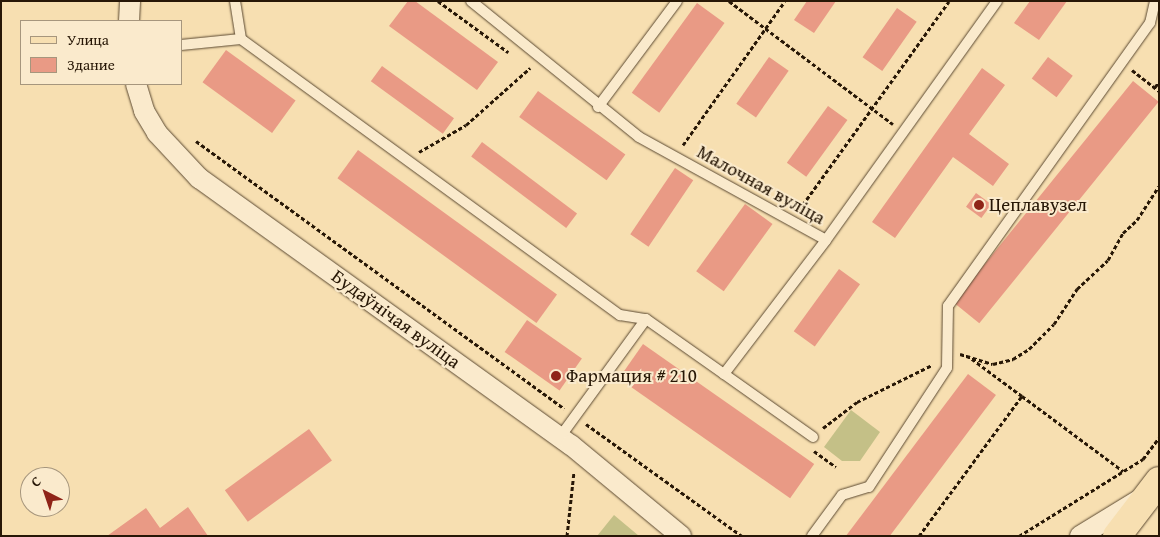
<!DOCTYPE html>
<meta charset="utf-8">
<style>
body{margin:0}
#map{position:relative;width:1160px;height:537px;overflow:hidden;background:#f7dfb1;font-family:"Gentium Book Plus",serif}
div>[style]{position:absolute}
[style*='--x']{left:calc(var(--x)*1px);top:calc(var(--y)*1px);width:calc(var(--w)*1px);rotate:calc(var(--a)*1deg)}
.green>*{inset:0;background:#c4c087}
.building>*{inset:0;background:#e99a85;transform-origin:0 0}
.path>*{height:3px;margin-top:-1.5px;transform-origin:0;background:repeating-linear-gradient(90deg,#271706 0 4px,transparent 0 6.5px)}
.roads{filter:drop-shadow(0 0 1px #5b4931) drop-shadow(0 0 1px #5b4931)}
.service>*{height:10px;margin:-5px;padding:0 5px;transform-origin:5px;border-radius:5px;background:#faeacc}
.minor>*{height:20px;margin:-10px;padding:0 10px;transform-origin:10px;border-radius:10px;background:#faeacc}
.primary>*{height:28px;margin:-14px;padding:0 14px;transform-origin:14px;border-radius:14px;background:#f7dfb1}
.dots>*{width:14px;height:14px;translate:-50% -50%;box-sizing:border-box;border:2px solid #faeacc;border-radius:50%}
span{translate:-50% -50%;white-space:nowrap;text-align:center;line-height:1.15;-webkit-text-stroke:4px #faeacc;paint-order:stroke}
.street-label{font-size:19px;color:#271706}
.poi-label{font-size:19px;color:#271706}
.left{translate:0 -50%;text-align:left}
.frame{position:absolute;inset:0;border:2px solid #271706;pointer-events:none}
.legend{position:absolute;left:20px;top:20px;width:162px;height:65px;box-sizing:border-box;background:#faeacc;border:1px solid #a6967d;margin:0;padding:6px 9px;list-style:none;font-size:15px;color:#271706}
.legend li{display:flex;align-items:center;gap:10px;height:25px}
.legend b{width:25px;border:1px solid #a6967d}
.north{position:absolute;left:20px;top:467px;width:50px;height:50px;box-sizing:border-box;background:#faeacc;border:1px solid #a6967d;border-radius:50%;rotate:319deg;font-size:14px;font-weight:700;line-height:20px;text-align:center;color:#271706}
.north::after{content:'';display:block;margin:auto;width:18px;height:22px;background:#8f2418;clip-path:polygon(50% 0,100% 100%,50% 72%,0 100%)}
</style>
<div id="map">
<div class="green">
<i style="clip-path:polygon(851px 410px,880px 432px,860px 461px,842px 461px,824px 447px)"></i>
<i style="clip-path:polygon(614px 515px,639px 536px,597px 536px)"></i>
</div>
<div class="building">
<i style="clip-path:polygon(408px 1px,415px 1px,498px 62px,477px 90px,389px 26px)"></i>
<i style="clip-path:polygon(807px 1px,836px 1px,814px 33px,794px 20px)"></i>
<i style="clip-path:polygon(1030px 1px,1067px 1px,1039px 40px,1014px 23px)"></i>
<i style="left:697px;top:3px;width:34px;height:111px;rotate:36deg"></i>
<i style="left:897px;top:8px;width:24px;height:60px;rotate:35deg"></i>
<i style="left:226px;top:50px;width:86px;height:40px;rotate:36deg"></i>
<i style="left:769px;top:57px;width:24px;height:57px;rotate:35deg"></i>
<i style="left:1048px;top:57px;width:31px;height:27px;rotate:37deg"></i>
<i style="left:382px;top:66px;width:89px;height:19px;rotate:36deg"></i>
<i style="clip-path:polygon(982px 68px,1005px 85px,969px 134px,1009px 164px,993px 186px,953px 157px,895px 238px,872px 222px)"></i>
<i style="left:1133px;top:81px;width:33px;height:285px;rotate:39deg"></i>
<i style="left:538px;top:91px;width:108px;height:32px;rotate:36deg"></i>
<i style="left:828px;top:106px;width:24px;height:70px;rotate:36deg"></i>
<i style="left:482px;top:142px;width:119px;height:18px;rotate:37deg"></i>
<i style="left:358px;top:150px;width:246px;height:35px;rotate:36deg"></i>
<i style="left:675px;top:168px;width:22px;height:80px;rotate:34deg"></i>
<i style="left:976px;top:193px;width:19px;height:17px;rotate:36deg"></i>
<i style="left:745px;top:204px;width:34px;height:83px;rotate:36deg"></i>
<i style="left:839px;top:269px;width:26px;height:77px;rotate:36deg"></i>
<i style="left:527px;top:320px;width:67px;height:39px;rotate:35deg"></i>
<i style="left:643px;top:344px;width:209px;height:42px;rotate:35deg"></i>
<i style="left:968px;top:374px;width:35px;height:202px;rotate:37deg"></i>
<i style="left:309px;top:429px;width:39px;height:104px;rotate:54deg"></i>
<i style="clip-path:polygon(188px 507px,208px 536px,107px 536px,146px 508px,160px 528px)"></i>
</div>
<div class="path">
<i style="--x:438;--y:1;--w:87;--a:36.1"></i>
<i style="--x:729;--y:1;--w:205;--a:36.9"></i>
<i style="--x:1132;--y:70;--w:34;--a:38"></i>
<i style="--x:1155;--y:87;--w:6;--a:-51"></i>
<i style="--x:196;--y:141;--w:455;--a:36"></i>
<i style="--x:683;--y:145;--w:176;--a:-54.7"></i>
<i style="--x:419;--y:152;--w:54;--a:-29.9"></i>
<i style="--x:466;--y:125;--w:86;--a:-41.7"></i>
<i style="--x:799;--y:210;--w:257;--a:-54.3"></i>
<i style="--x:960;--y:354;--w:34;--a:17"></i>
<i style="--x:993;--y:364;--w:21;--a:-14"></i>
<i style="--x:1013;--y:359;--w:19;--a:-32"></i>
<i style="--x:1029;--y:349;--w:35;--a:-45"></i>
<i style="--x:1054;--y:324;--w:42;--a:-56.7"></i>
<i style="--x:1077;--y:289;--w:42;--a:-43.1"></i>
<i style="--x:1108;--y:260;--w:31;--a:-61"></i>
<i style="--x:1123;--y:233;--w:19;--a:-43"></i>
<i style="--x:1137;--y:220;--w:40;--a:-57.1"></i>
<i style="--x:1022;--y:396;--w:126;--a:36.6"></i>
<i style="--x:586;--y:424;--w:192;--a:35.7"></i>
<i style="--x:823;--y:428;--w:43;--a:-37.4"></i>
<i style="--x:857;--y:402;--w:84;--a:-26.3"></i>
<i style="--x:814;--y:451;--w:27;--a:36"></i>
<i style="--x:567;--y:536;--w:64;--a:-83.8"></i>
<i style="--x:919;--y:536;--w:174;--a:-53.7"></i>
<i style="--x:1022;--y:396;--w:67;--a:-143.5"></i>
<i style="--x:1019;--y:536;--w:146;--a:-31.8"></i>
<i style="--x:1143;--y:459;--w:26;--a:-53"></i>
</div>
<div class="roads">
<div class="service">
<i style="--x:235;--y:1;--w:38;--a:81"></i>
<i style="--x:471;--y:1;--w:216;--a:39"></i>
<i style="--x:639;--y:137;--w:213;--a:28.8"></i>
<i style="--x:826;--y:240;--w:294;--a:-54.4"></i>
<i style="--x:181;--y:45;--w:60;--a:-5.7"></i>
<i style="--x:241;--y:39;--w:469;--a:36.1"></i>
<i style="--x:620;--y:315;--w:26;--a:9"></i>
<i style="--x:598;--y:107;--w:132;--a:-53.3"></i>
<i style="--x:560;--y:437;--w:146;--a:-53.9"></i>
<i style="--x:646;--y:319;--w:95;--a:35.2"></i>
<i style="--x:813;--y:437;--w:109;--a:-144.7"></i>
<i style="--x:724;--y:374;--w:168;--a:-52.7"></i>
<i style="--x:812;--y:536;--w:51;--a:-53.8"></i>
<i style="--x:842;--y:495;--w:28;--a:-17"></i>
<i style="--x:869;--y:487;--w:142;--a:-56.8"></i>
<i style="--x:947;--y:368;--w:62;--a:-89.1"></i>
<i style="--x:948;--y:306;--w:348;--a:-54.5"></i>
<i style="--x:1150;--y:23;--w:23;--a:-77"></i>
</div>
<div class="minor">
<i style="--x:129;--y:21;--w:20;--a:-87"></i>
<i style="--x:136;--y:84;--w:28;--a:73"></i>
<i style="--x:144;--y:111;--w:26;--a:59"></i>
<i style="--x:157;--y:133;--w:62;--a:47"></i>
<i style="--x:199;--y:178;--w:458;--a:35.7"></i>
<i style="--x:571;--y:445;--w:143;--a:39.6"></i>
<i style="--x:1080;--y:536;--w:69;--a:-31.4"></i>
</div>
<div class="primary">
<i style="--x:1117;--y:536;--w:69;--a:-52.6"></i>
</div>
</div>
<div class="dots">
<i style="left:979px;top:205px;background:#8f2418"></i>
<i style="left:556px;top:376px;background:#8f2418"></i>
</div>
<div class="street-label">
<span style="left:761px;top:185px;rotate:29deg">Малочная вуліца</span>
<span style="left:396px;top:319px;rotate:36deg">Будаўнічая вуліца</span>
</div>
<div class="poi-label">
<span class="left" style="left:989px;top:205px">Цеплавузел</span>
<span class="left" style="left:566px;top:376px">Фармация # 210</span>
</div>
<div class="frame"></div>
<ul class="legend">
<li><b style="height:6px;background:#f7dfb1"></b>Улица</li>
<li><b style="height:14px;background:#e99a85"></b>Здание</li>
</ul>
<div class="north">С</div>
</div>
